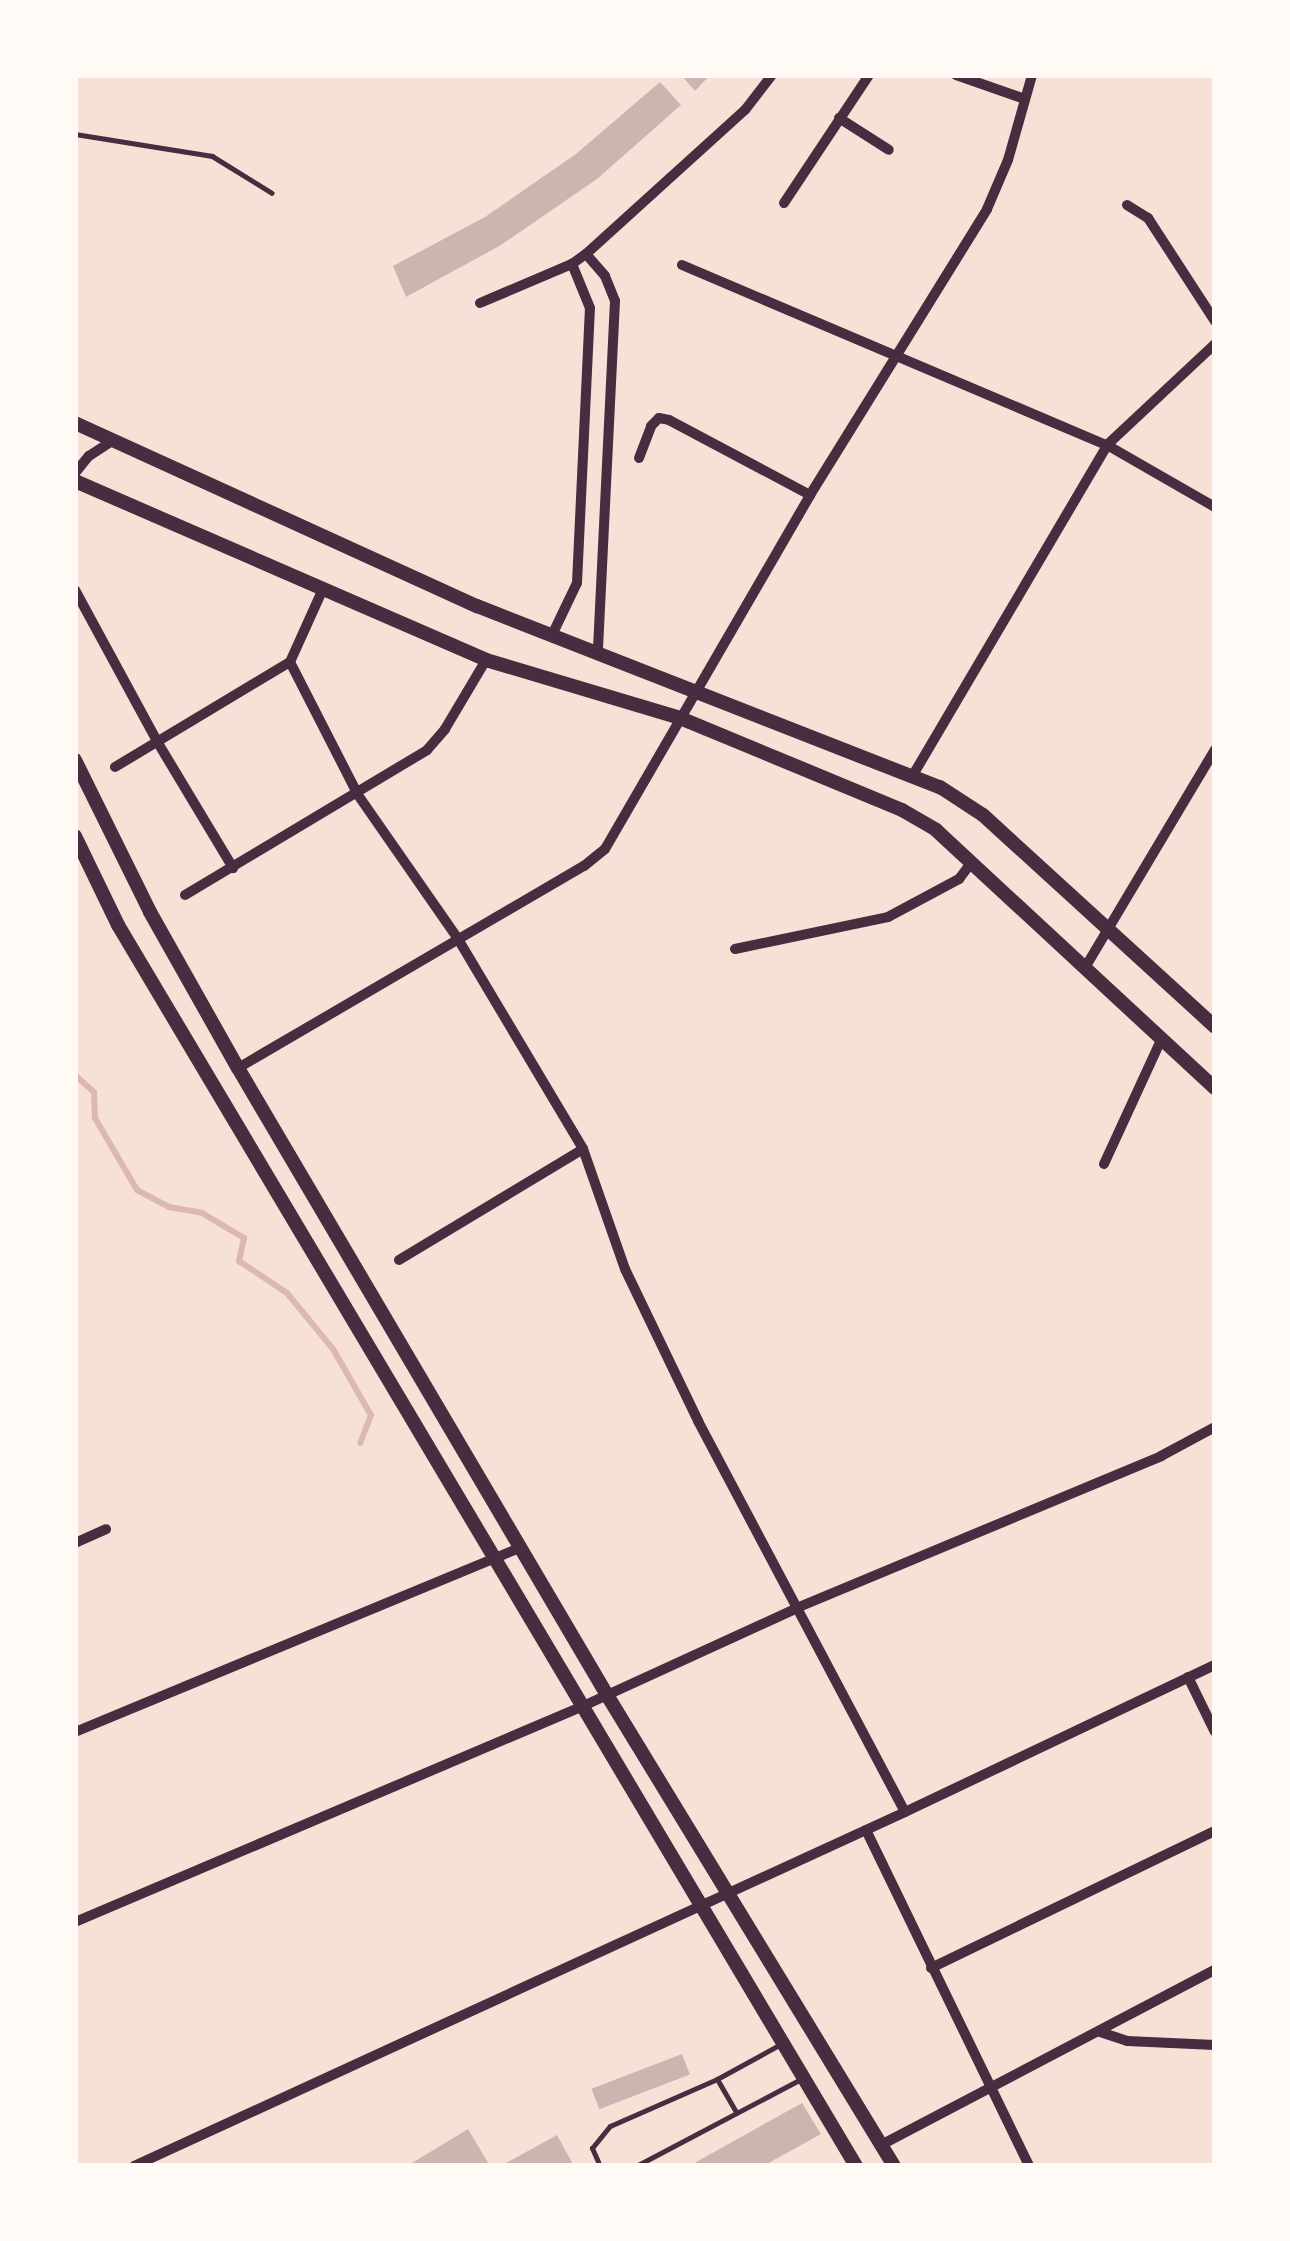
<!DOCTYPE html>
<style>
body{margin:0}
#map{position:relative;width:1290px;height:2241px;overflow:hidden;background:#f7e1d7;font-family:Overpass,sans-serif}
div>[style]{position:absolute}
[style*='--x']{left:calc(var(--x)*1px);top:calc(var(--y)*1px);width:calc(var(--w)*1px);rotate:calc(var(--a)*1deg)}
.stream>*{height:6px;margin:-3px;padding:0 3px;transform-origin:3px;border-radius:3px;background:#dcb8b0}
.building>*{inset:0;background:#ccb4b1;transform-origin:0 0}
.service>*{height:5px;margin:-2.5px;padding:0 2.5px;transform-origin:2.5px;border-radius:2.5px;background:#4a2c40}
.minor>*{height:10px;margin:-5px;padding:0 5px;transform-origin:5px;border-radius:5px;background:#4a2c40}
.secondary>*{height:14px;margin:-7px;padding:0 7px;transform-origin:7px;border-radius:7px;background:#4a2c40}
span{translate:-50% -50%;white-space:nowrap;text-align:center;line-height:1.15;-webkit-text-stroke:8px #fffaf5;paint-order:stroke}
.frame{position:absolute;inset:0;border:78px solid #fffaf5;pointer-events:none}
</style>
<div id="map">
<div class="stream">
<i style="--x:75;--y:1075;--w:25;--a:42"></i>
<i style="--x:94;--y:1092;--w:26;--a:88"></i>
<i style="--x:95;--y:1118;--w:83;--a:59.7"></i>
<i style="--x:137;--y:1190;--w:36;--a:28"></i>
<i style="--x:169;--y:1207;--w:34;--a:10"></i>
<i style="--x:202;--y:1213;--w:49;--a:30.8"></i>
<i style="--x:244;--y:1238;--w:24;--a:102"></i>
<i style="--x:239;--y:1261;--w:58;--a:33.7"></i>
<i style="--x:287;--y:1293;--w:72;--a:50.6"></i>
<i style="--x:333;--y:1349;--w:76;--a:60.1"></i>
<i style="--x:371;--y:1415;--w:30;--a:111"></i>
</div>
<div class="building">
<i style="clip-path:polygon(681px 75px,710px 75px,695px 91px)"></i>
<i style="clip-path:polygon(660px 82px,681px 105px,597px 179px,501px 245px,406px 297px,393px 266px,485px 217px,576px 154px)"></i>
<i style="left:682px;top:2054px;width:22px;height:97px;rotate:69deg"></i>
<i style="clip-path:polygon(802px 2103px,821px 2134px,763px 2166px,689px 2166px)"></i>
<i style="clip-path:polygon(468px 2129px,490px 2166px,407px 2166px)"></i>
<i style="clip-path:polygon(557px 2135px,574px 2166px,508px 2166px,506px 2163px)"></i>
</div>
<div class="service">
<i style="--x:75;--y:134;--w:139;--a:9.1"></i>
<i style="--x:212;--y:156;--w:70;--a:31.7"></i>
<i style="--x:717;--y:2079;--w:39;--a:60"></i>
<i style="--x:600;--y:2166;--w:20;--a:-114"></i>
<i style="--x:592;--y:2148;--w:28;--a:-51"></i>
<i style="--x:610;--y:2126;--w:117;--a:-23.7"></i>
<i style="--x:717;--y:2079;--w:71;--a:-28.7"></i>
<i style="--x:636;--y:2166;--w:187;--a:-27.8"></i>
</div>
<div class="minor">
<i style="--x:956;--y:75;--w:73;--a:19.2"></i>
<i style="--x:839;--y:118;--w:59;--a:32.6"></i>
<i style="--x:784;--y:203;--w:154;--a:-56.4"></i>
<i style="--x:1127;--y:205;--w:25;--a:32"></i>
<i style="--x:1148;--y:218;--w:123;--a:57"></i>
<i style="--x:586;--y:254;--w:29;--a:49"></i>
<i style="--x:605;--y:276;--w:27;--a:68"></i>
<i style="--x:615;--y:301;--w:351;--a:92.8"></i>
<i style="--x:682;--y:265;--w:462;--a:23"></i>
<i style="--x:1107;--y:445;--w:125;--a:29.9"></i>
<i style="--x:480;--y:303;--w:100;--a:-23"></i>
<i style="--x:572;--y:264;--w:17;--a:-36"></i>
<i style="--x:586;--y:254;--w:215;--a:-42.2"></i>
<i style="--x:745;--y:110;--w:44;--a:-52.4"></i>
<i style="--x:639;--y:458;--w:34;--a:-69"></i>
<i style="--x:651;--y:426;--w:11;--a:-45"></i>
<i style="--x:659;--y:418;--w:10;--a:11"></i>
<i style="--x:669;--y:420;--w:160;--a:28"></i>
<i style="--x:75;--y:473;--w:22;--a:-51"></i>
<i style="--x:89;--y:456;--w:30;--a:-33"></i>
<i style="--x:75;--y:590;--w:174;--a:61.5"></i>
<i style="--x:158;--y:743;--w:146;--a:59"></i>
<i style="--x:553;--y:633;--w:55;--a:-64.4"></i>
<i style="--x:577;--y:583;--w:275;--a:-87.3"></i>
<i style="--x:590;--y:308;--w:48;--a:-112.2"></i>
<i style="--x:290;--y:662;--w:149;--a:62.9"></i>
<i style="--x:358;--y:795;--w:175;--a:55.2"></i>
<i style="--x:458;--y:939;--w:244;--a:59.2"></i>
<i style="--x:583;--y:1149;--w:127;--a:70.7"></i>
<i style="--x:625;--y:1269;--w:169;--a:64.3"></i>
<i style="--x:698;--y:1421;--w:442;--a:62.1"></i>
<i style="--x:115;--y:767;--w:204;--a:-31"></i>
<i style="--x:290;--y:662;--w:78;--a:-65.7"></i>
<i style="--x:913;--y:775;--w:383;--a:-59.5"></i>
<i style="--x:1107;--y:445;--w:148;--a:-43.1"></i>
<i style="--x:185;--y:895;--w:282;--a:-30.9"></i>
<i style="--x:427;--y:750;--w:28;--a:-49"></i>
<i style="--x:445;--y:729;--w:80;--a:-59.3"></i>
<i style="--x:735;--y:949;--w:156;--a:-11.8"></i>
<i style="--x:888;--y:917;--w:81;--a:-28.2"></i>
<i style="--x:959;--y:879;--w:21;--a:-53"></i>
<i style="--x:1086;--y:966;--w:252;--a:-59.2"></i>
<i style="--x:238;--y:1068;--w:401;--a:-30.3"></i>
<i style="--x:584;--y:866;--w:27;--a:-39"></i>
<i style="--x:605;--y:849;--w:409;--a:-59.9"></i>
<i style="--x:810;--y:495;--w:336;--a:-58.2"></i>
<i style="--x:987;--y:209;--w:53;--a:-66.8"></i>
<i style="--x:1008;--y:160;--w:88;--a:-74.2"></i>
<i style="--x:1104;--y:1164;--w:139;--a:-65.3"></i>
<i style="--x:399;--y:1260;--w:215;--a:-31.1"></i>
<i style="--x:75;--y:1543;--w:34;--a:-24"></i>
<i style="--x:1188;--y:1677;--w:61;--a:63.9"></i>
<i style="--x:75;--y:1732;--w:482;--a:-22.5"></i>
<i style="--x:866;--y:1830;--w:373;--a:64.1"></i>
<i style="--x:75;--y:1922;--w:550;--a:-23.02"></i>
<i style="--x:581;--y:1707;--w:240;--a:-24.6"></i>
<i style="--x:799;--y:1607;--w:392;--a:-22.6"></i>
<i style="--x:1161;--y:1456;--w:61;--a:-28.2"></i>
<i style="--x:931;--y:1968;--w:315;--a:-25.8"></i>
<i style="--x:1100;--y:2032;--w:28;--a:18"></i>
<i style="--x:1127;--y:2041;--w:88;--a:2.6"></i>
<i style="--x:881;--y:2145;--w:377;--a:-27.7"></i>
<i style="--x:134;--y:2166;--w:848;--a:-24.66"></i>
<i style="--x:905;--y:1812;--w:343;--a:-25.4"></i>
</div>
<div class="secondary">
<i style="--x:75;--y:423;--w:442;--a:24.5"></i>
<i style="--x:477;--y:606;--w:497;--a:21.4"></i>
<i style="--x:940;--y:787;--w:51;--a:33.1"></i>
<i style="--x:983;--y:815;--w:314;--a:42.4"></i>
<i style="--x:75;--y:481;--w:448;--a:23.5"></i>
<i style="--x:486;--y:660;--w:202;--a:16.6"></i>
<i style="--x:680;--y:718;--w:240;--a:22.5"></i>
<i style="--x:902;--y:810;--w:39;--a:30"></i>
<i style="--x:936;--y:830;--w:380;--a:42.8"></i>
<i style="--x:75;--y:760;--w:169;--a:63.7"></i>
<i style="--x:150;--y:912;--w:179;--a:60.6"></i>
<i style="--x:238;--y:1068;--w:728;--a:59.52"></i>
<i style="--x:607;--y:1695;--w:552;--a:58.64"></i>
<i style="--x:75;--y:836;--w:99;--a:64.2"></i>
<i style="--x:118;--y:925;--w:1444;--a:59.26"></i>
</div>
<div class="frame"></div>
</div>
